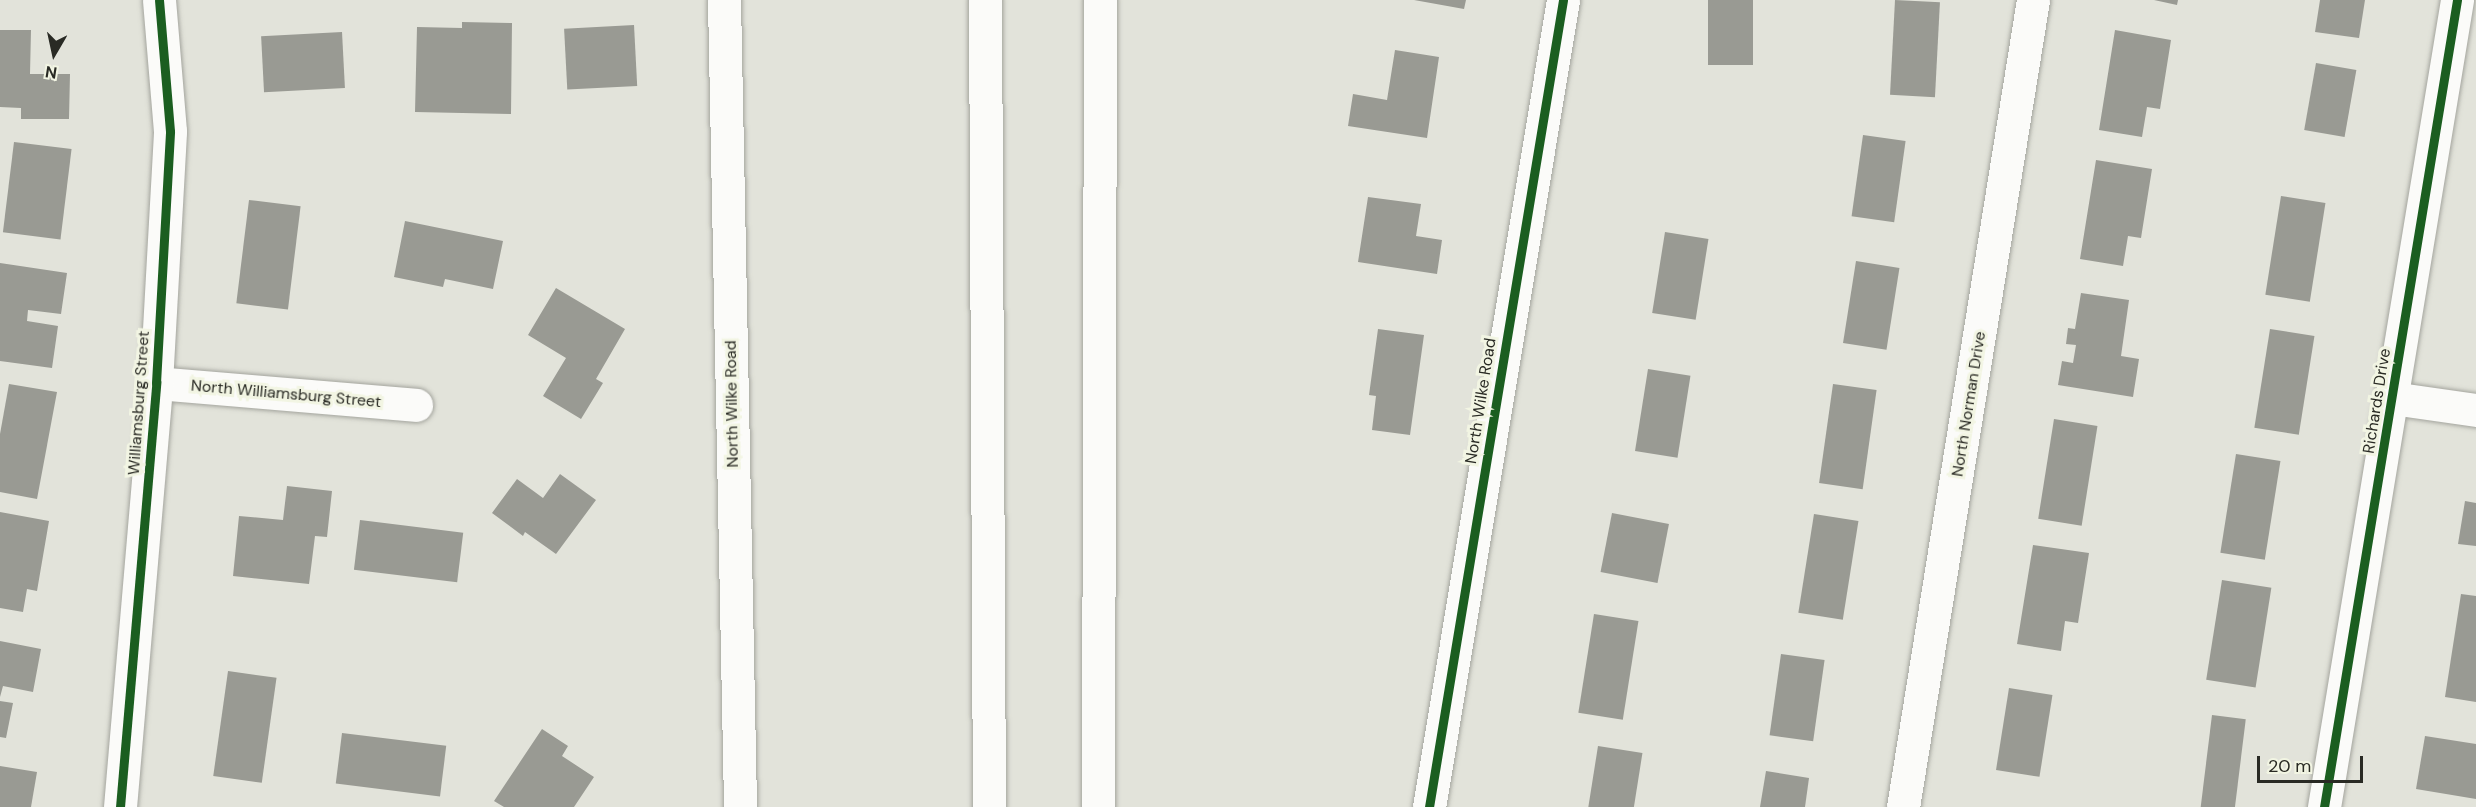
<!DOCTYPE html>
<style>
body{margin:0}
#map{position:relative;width:2476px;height:807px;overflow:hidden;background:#e2e3da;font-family:"DM Sans",sans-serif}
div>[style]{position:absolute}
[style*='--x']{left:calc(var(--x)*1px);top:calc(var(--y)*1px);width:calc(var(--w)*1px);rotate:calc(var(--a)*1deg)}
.building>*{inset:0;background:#999a93;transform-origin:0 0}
.roads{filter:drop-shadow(0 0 2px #a4a59e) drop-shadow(0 0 2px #a4a59e)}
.minor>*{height:33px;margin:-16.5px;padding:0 16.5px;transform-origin:16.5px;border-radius:16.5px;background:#fbfbf9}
.tertiary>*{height:33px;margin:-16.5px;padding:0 16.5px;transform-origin:16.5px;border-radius:16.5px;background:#fbfbf9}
.motorway>*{height:33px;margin:-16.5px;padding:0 16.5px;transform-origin:16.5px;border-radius:16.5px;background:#fbfbf9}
.cycleway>*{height:9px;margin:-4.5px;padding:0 4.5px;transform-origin:4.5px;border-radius:4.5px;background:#1b5e20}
span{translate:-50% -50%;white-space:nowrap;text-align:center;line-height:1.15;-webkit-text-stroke:6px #f2f5e3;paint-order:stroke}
.street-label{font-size:16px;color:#292a24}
.north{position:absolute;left:24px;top:24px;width:60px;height:60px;-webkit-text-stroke:4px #f2f5e3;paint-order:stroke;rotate:189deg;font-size:16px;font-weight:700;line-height:24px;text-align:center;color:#292a24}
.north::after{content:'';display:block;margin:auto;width:21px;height:27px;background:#292a24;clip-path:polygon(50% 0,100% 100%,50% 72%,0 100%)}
.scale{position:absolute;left:2257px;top:756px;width:106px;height:27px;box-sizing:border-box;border:3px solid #292a24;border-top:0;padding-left:8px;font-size:18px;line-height:21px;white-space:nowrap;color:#292a24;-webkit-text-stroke:4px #f2f5e3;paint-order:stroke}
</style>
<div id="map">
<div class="building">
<i style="clip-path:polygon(1414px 0,1466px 0,1464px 9px)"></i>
<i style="left:1708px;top:0;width:45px;height:65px"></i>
<i style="left:1895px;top:0;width:45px;height:95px;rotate:3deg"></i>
<i style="clip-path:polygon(2154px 0,2178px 0,2177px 5px)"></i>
<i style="clip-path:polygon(2320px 0,2365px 0,2359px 38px,2315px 32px)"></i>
<i style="clip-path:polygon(462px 22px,512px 23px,511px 114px,415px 112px,417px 27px,462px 28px)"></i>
<i style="left:634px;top:25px;width:61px;height:70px;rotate:87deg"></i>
<i style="clip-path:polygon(0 30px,31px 30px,30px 74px,70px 74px,69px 119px,21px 119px,21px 108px,0 107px)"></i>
<i style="clip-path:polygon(2115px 30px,2171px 40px,2160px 109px,2147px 107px,2142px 137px,2099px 130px)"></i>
<i style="left:342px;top:32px;width:56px;height:81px;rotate:87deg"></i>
<i style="clip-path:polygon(1395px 50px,1439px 57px,1427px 138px,1348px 126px,1353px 94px,1387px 100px)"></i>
<i style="left:2316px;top:63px;width:41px;height:68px;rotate:10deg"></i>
<i style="left:1863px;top:135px;width:43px;height:82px;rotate:8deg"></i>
<i style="left:14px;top:142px;width:58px;height:91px;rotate:7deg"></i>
<i style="clip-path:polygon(2096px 160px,2152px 169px,2141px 238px,2128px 236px,2123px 266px,2080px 259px)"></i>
<i style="left:2281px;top:196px;width:45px;height:100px;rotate:9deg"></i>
<i style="clip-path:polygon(1368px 197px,1421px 204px,1416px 236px,1442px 240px,1437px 274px,1358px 262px)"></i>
<i style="left:249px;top:200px;width:52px;height:104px;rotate:7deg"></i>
<i style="clip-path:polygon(405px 221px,503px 241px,493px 289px,445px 279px,443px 287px,394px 277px)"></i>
<i style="left:1665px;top:232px;width:44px;height:82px;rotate:9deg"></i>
<i style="left:1856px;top:261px;width:44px;height:83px;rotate:9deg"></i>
<i style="clip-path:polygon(0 263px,67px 273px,61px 314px,28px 310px,27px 321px,58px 326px,52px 368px,0 361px)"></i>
<i style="clip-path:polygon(556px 288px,625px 329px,596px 379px,603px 383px,581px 419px,543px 396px,566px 358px,528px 335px)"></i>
<i style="clip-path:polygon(2081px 293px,2129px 300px,2121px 356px,2139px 359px,2133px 397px,2058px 385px,2062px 361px,2073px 363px,2076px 345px,2066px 344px,2068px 328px,2075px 329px)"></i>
<i style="clip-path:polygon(1378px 329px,1424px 335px,1410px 435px,1372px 430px,1376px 396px,1369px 395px)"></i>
<i style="left:2270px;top:329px;width:45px;height:100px;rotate:9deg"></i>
<i style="left:1648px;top:369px;width:43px;height:83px;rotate:9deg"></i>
<i style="clip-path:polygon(9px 384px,57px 392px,37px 499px,0 492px,0 434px)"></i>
<i style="left:1833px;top:384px;width:44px;height:100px;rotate:8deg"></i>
<i style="left:2054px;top:419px;width:44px;height:101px;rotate:9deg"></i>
<i style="left:2236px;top:454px;width:45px;height:100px;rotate:9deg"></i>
<i style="clip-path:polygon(560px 474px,596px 500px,556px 554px,525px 532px,523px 536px,492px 513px,517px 479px,543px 498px)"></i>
<i style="clip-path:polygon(287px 486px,332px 491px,327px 537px,315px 536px,309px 584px,233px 576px,239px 516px,283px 520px)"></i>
<i style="clip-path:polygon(2465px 501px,2476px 503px,2476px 546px,2458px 544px)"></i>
<i style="clip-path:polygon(0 512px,49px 521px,37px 591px,27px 589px,23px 612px,0 608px)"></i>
<i style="left:1612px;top:513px;width:58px;height:60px;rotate:11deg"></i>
<i style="left:1814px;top:514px;width:45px;height:100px;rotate:9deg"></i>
<i style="left:360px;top:520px;width:104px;height:50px;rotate:7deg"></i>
<i style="clip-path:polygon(2033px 545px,2089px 553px,2078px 623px,2065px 621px,2061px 651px,2017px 644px)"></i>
<i style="left:2222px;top:580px;width:50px;height:101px;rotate:9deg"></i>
<i style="clip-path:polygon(2461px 594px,2476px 596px,2476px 702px,2445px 697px)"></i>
<i style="left:1594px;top:614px;width:45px;height:100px;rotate:9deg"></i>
<i style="clip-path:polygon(0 641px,41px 649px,33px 692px,3px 686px,0 697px)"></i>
<i style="left:1781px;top:654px;width:44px;height:82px;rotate:8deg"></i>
<i style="left:228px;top:671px;width:49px;height:106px;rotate:8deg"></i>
<i style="left:2009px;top:688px;width:44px;height:83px;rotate:9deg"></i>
<i style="clip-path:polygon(0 701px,13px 703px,6px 738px,0 737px)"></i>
<i style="left:2212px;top:715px;width:34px;height:93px;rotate:7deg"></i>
<i style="clip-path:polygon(542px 729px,568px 746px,562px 756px,594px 777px,574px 807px,504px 807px,494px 801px)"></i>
<i style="left:342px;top:733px;width:105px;height:51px;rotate:7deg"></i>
<i style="clip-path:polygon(2425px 736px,2476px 744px,2476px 799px,2416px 789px)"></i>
<i style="left:1598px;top:746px;width:45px;height:62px;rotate:9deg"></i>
<i style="clip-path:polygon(0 766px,37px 772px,31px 807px,0 807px)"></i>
<i style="clip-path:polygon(1766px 771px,1809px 778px,1805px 807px,1760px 807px)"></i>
</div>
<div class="roads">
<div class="minor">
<i style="--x:156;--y:383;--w:261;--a:4.8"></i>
<i style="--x:2392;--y:398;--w:85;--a:8.1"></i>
<i style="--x:120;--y:807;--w:426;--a:-85.1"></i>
<i style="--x:156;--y:383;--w:252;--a:-86.8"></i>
<i style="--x:170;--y:131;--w:131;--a:-94.8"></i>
<i style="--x:1429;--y:807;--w:818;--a:-80.57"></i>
<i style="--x:1903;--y:807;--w:817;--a:-80.85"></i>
<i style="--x:2324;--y:807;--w:818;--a:-80.64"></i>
</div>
<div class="tertiary">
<i style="--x:724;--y:0;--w:807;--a:88.86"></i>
</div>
<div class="motorway">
<i style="--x:985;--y:0;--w:807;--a:89.72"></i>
<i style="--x:1098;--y:807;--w:807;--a:-89.86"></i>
</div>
</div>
<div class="cycleway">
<i style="--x:120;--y:807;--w:426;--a:-85.1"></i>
<i style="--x:156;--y:383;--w:252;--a:-86.8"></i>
<i style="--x:170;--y:131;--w:131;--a:-94.8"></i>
<i style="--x:1429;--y:807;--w:818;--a:-80.57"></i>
<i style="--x:2324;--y:807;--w:818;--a:-80.64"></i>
</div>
<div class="street-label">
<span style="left:286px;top:394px;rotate:5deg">North Williamsburg Street</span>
<span style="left:1481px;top:401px;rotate:-81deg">North Wilke Road</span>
<span style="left:2377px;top:401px;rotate:-81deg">Richards Drive</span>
<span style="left:139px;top:403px;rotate:-86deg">Williamsburg Street</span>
<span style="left:732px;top:404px;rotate:-91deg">North Wilke Road</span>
<span style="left:1969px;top:404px;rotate:-81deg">North Norman Drive</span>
</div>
<div class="north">N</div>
<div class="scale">20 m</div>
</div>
